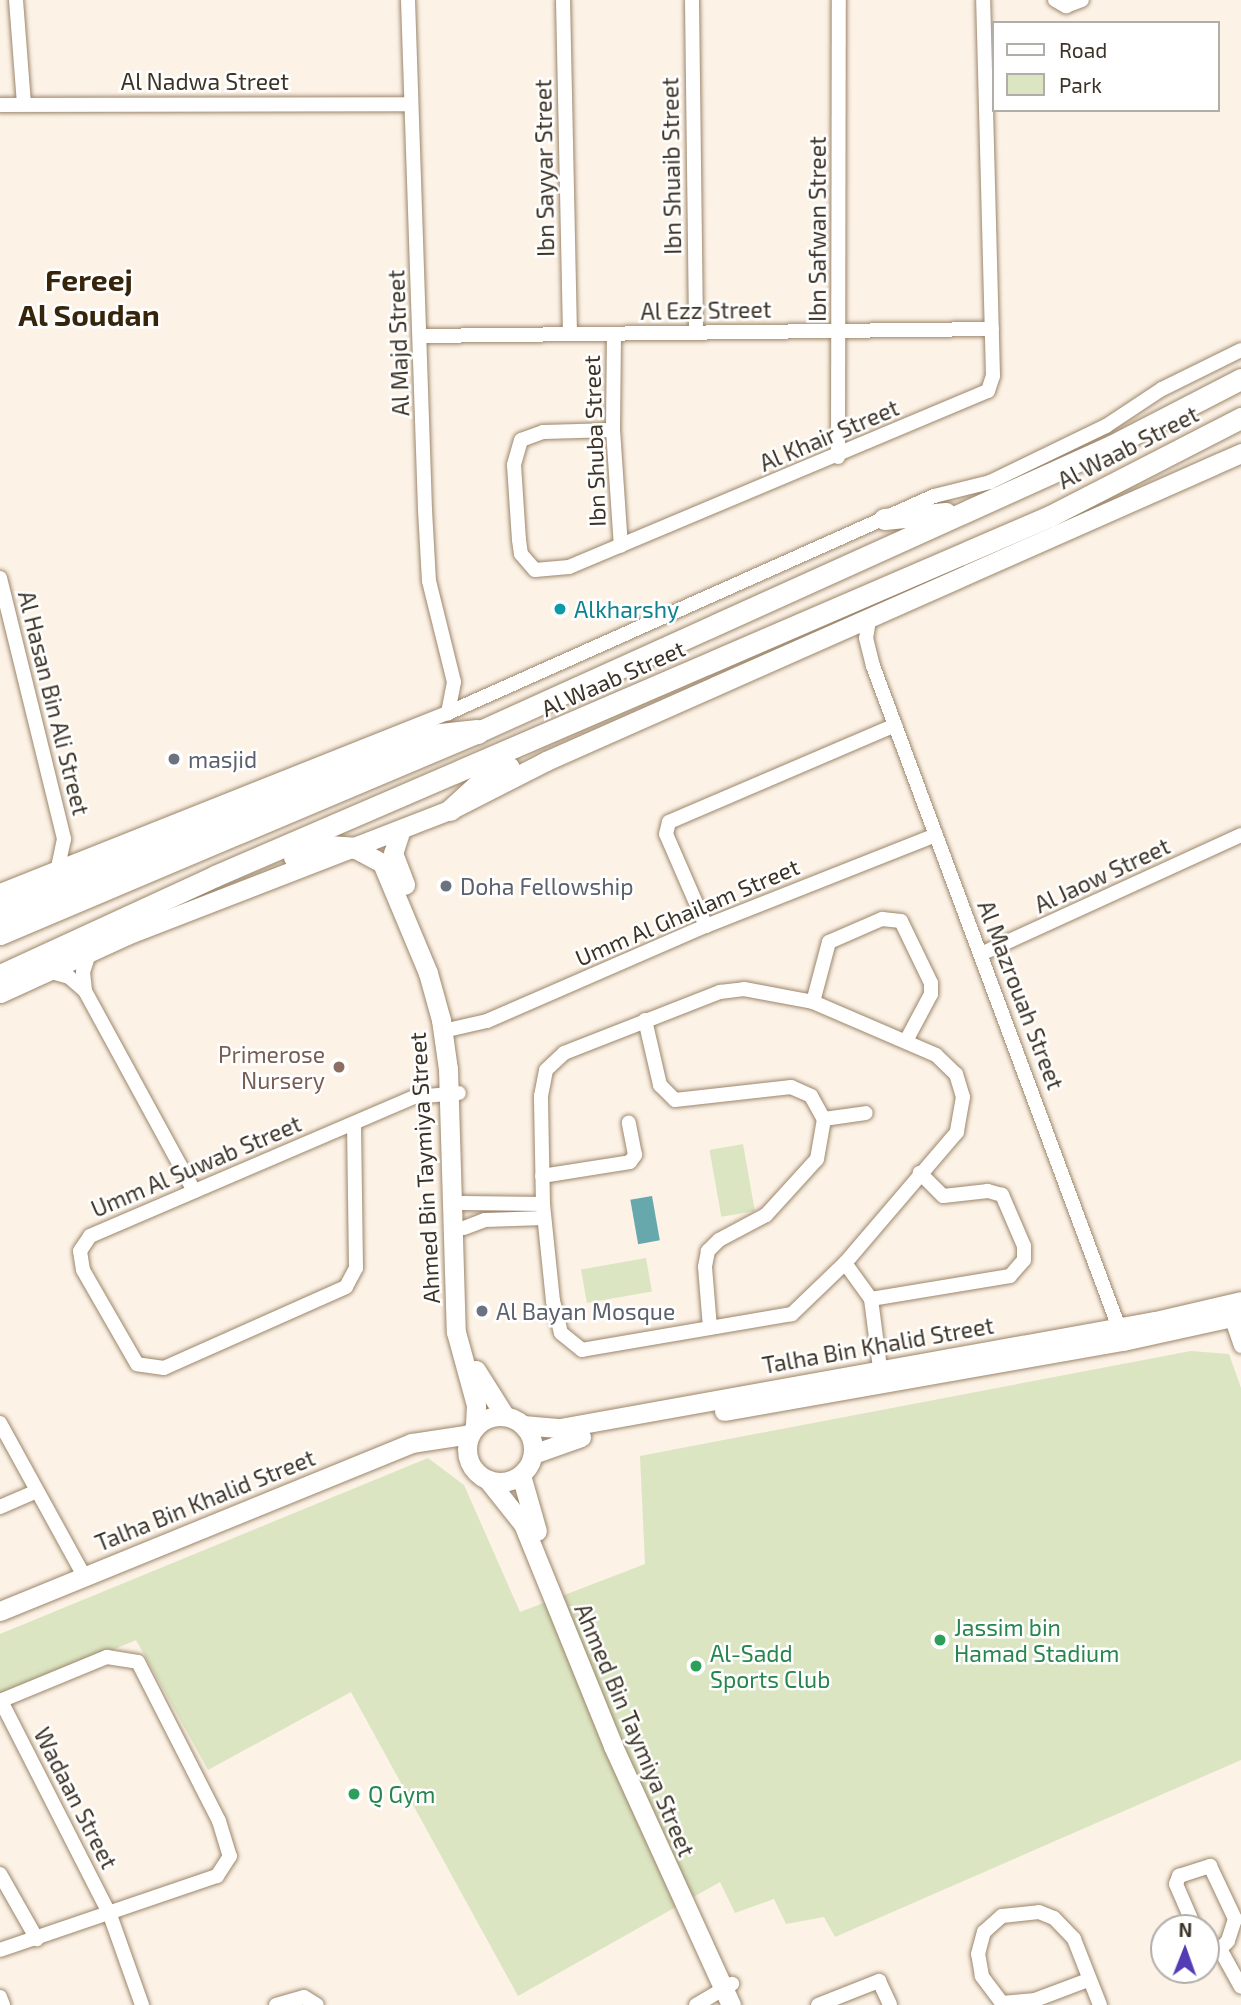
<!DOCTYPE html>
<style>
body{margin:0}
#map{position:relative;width:1241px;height:2005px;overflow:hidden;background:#fcf2e6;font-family:"Exo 2",sans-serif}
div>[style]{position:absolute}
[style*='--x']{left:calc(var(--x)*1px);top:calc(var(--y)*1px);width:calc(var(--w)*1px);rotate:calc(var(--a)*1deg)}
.green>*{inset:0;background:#dbe5c2;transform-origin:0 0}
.water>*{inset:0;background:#66a8ac;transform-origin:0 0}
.roads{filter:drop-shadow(0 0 2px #9c866a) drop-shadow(0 0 2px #9c866a)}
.street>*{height:14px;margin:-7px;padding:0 7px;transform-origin:7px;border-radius:7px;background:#fff}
.secondary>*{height:19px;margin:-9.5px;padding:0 9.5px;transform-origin:9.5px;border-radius:9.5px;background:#fff}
.secondary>.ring{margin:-9.5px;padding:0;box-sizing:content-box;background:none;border:19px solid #fff;border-radius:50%}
.primary>*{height:21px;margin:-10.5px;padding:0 10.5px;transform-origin:10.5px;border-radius:10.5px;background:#fff}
.highway>*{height:24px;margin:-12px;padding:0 12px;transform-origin:12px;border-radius:12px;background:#fff}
.dots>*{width:19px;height:19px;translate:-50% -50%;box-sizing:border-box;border:4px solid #fff;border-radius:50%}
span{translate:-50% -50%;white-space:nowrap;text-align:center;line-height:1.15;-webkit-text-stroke:5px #fff;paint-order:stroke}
.street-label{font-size:23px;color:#3c3327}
.culture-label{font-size:23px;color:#0d838f}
.left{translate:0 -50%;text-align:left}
.worship-label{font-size:23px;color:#5b616d}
.education-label{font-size:23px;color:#785e54}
.right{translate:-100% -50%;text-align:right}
.leisure-label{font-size:23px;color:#27864d}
.district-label{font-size:30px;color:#37250b;font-weight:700}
.legend{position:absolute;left:992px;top:21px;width:228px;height:91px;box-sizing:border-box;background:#fff;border:2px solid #b1ada9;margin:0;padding:9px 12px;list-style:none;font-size:21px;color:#3c3327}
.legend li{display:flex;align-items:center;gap:14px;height:35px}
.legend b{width:35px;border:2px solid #b1ada9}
.north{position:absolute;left:1150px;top:1914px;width:70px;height:70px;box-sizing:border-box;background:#fff;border:2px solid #b1ada9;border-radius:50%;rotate:1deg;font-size:19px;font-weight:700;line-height:28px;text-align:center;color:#3c3327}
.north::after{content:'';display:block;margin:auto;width:24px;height:32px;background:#533cb4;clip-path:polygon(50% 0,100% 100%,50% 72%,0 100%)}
</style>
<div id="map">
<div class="green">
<i style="left:743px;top:1144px;width:68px;height:34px;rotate:80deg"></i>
<i style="left:646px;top:1258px;width:34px;height:66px;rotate:80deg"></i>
<i style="clip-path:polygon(1191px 1351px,1229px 1354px,1241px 1388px,1241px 1760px,835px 1937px,824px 1917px,786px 1924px,774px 1899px,735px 1913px,720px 1882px,518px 1996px,351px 1692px,208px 1770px,136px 1640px,0 1698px,0 1634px,428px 1458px,464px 1485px,520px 1612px,645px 1564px,640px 1456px)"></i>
</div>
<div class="water">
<i style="left:652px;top:1196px;width:45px;height:22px;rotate:80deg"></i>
</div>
<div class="roads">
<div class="street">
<i style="--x:16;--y:0;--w:104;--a:85.6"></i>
<i style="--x:408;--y:0;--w:510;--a:88.09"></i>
<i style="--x:425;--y:510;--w:71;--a:86.8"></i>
<i style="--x:429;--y:581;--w:104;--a:76.1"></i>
<i style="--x:454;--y:682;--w:32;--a:101"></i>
<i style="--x:563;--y:0;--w:334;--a:88.8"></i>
<i style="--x:692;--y:0;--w:332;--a:89.3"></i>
<i style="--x:1055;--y:0;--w:13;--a:29"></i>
<i style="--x:1066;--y:6;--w:17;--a:-21"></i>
<i style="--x:0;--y:105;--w:411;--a:-0.1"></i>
<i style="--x:614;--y:334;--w:96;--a:90.6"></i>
<i style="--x:613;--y:430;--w:116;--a:86.1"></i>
<i style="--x:421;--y:336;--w:571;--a:-0.7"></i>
<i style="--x:613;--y:430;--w:70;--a:178.4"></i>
<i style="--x:543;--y:432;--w:23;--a:160"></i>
<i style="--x:521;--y:440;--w:26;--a:106"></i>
<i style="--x:514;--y:465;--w:75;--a:86.2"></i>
<i style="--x:519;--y:540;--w:14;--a:82"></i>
<i style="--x:521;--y:554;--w:21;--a:49"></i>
<i style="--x:535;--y:570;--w:34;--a:-5"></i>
<i style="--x:569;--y:567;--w:454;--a:-22.8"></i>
<i style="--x:988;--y:391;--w:16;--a:-72"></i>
<i style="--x:993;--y:376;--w:376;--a:-91.5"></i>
<i style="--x:838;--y:457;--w:457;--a:-89.9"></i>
<i style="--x:0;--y:578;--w:269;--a:76.2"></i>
<i style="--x:64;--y:839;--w:29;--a:102"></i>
<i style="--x:869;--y:620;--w:18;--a:99"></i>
<i style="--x:866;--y:638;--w:29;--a:76"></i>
<i style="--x:873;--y:666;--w:715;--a:69.61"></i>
<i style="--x:0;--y:891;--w:482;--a:-21.7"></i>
<i style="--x:448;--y:713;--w:532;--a:-24.06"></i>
<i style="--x:934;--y:496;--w:58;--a:-14"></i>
<i style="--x:990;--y:482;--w:129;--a:-25.8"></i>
<i style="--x:1106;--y:426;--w:67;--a:-33.5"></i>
<i style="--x:1162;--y:389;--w:88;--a:-26.3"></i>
<i style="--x:706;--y:926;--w:100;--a:-113.5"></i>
<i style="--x:666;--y:834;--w:12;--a:-76"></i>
<i style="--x:669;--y:822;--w:246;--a:-23.2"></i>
<i style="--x:981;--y:954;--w:286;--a:-24.6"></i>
<i style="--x:48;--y:971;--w:22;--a:16"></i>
<i style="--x:69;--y:977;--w:21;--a:41"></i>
<i style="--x:85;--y:991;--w:228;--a:61.4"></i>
<i style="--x:744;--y:989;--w:70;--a:10.7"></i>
<i style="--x:813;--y:1002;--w:134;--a:23.3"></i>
<i style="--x:936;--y:1055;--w:28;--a:44"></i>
<i style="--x:956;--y:1074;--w:24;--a:73"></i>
<i style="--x:963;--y:1097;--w:36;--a:100"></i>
<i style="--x:957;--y:1132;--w:172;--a:130.5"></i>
<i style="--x:845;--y:1263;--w:74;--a:136.1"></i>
<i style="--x:792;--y:1314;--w:213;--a:170.3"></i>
<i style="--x:582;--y:1350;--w:27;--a:-141"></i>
<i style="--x:561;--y:1333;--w:33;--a:-104"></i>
<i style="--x:553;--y:1301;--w:98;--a:-95.9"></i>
<i style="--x:543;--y:1204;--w:108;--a:-91.1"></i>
<i style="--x:541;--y:1096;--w:26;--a:-79"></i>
<i style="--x:546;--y:1070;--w:25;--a:-43"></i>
<i style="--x:564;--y:1053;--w:168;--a:-21.4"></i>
<i style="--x:720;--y:992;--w:24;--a:-7"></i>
<i style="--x:85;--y:991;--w:19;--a:-96"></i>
<i style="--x:83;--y:972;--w:22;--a:-72"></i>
<i style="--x:813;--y:1002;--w:62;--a:-75.1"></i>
<i style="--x:829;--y:942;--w:58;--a:-23.5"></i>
<i style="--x:882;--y:919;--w:19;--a:6"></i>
<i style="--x:901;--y:921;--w:69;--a:64.2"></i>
<i style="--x:931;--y:983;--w:11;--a:90"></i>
<i style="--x:931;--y:994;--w:53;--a:118"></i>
<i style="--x:645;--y:1020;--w:67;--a:77"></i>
<i style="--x:660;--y:1085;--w:21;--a:45"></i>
<i style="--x:675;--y:1100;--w:117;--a:-6.4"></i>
<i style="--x:791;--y:1087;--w:22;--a:24"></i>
<i style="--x:811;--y:1096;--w:26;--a:61"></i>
<i style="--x:824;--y:1119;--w:41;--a:99.9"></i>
<i style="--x:817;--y:1159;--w:76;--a:132.3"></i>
<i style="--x:766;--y:1215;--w:53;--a:152"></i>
<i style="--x:719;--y:1240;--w:16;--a:135"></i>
<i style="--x:708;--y:1251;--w:16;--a:101"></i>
<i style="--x:705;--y:1267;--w:61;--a:85.3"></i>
<i style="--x:443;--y:1031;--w:45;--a:-12.8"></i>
<i style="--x:487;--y:1021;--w:239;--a:-23.5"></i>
<i style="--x:706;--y:926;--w:247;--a:-21.6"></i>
<i style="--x:824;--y:1119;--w:42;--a:-8.1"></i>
<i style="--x:354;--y:1124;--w:144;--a:89.2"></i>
<i style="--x:356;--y:1268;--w:21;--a:118"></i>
<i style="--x:346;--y:1287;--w:199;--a:156"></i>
<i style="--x:164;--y:1368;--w:27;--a:-172"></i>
<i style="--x:137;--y:1364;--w:108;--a:-119.9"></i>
<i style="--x:83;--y:1270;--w:19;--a:-99"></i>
<i style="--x:80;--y:1251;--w:18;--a:-56"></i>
<i style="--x:90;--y:1236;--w:353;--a:-23.2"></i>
<i style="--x:415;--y:1097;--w:44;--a:-5.2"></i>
<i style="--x:542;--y:1176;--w:89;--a:-9"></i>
<i style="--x:630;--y:1162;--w:9;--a:-54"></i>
<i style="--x:635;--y:1155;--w:33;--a:-101"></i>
<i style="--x:463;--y:1203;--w:80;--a:0.7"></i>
<i style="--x:464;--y:1228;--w:22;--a:-21"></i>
<i style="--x:485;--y:1220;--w:59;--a:-1.9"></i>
<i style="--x:845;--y:1263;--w:44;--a:54.2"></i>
<i style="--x:871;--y:1299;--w:70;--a:82.6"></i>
<i style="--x:871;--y:1299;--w:141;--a:-9.4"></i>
<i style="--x:1010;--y:1276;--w:21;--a:-49"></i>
<i style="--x:1024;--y:1260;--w:14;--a:-90"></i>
<i style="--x:1024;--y:1246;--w:56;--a:-113.3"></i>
<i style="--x:1002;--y:1195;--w:15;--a:-164"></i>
<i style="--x:988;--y:1191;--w:45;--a:173.7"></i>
<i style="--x:943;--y:1196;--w:33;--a:-135"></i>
<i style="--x:1229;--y:1311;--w:37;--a:71"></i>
<i style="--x:0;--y:1423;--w:175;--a:61.2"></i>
<i style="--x:0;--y:1507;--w:40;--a:-23.4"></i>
<i style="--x:0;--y:1701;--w:116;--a:-22.4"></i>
<i style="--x:107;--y:1657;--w:31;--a:9"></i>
<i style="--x:138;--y:1662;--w:178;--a:63"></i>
<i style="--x:219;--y:1821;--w:37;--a:73"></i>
<i style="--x:230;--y:1856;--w:24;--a:123"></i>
<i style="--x:217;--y:1876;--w:229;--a:161.2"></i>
<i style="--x:1;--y:1701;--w:240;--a:63"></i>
<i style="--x:110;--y:1915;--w:96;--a:70.4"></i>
<i style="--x:0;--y:1874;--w:75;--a:60.4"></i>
<i style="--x:1195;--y:1928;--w:48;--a:-113.4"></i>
<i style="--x:1176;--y:1884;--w:9;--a:-69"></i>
<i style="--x:1179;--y:1876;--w:33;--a:-18"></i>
<i style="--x:1210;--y:1866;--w:59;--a:64.7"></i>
<i style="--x:1235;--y:1919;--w:23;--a:108"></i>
<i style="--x:1228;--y:1941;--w:11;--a:135"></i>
<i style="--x:1220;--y:1949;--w:14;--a:-168"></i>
<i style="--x:1220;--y:1949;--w:43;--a:61.1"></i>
<i style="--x:1088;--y:1980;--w:57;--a:159.3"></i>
<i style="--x:1035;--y:2000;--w:33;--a:175"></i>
<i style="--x:1002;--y:2003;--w:34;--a:-127"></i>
<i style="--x:982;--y:1976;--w:22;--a:-100"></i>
<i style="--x:978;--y:1954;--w:23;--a:-75"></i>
<i style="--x:984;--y:1932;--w:24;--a:-42"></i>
<i style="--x:1002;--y:1916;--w:37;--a:-6"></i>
<i style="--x:1039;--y:1912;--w:16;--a:22"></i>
<i style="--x:1054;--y:1918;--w:29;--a:46"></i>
<i style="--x:1074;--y:1939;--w:71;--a:68.5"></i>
<i style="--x:0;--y:1997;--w:9;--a:69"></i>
<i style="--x:276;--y:2005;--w:29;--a:-16"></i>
<i style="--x:304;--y:1997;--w:15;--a:32"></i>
<i style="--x:696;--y:2005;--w:42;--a:-30.3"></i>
<i style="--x:818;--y:2005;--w:66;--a:-21.5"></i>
<i style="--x:879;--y:1981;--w:26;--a:65"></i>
</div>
<div class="secondary">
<i style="--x:401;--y:829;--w:25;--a:108"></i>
<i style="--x:393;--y:853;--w:34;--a:69"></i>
<i style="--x:354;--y:848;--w:32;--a:28"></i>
<i style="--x:382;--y:863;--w:119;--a:67.3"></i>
<i style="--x:428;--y:973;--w:49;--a:74.5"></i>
<i style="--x:441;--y:1020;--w:49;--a:81.9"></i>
<i style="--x:448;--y:1069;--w:263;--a:88.3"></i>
<i style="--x:456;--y:1332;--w:76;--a:74.7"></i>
<i style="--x:476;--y:1405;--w:22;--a:93"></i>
<i style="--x:0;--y:993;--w:140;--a:-24.5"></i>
<i style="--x:127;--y:935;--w:346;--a:-21.2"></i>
<i style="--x:450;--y:810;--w:108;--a:-27"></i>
<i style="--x:546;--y:761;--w:760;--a:-23.9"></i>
<i style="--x:476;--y:1370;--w:54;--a:57.8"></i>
<i style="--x:724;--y:1411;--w:405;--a:-10"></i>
<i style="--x:1123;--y:1341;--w:121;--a:-12.4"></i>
<i class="ring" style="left:467px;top:1416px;width:47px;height:47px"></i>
<i style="--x:523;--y:1425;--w:37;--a:5"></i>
<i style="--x:560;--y:1428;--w:605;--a:-10.19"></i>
<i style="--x:1155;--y:1321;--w:88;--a:-13.1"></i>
<i style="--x:533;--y:1454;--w:51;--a:-19.5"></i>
<i style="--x:521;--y:1475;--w:58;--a:74.1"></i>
<i style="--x:488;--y:1480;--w:56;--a:51.5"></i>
<i style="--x:523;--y:1524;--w:240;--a:67.9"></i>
<i style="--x:613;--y:1746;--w:285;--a:65.5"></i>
<i style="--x:0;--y:1611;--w:445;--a:-22.2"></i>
<i style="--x:412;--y:1443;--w:59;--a:-8.8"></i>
</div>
<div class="primary">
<i style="--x:884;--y:519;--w:62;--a:-5.5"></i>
<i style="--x:450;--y:810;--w:47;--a:-42.4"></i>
<i style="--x:485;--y:778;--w:26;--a:-25"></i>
<i style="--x:294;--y:857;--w:36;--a:-18"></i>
<i style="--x:328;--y:846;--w:26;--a:4"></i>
<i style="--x:0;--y:934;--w:519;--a:-22.91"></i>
<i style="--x:478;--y:732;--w:695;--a:-24.31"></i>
<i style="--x:1111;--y:446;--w:146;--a:-27.3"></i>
<i style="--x:0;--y:975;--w:237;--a:-24.7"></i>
<i style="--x:215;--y:876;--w:909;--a:-23.32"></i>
<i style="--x:1050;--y:516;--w:215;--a:-27.2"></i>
</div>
<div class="highway">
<i style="--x:0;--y:911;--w:466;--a:-21.9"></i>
<i style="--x:432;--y:737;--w:46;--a:-6.2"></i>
</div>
</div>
<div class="dots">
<i style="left:560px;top:609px;background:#0f9aa8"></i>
<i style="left:174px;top:759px;background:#6b7280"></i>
<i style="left:446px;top:886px;background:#6b7280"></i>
<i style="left:339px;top:1067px;background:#8d6e63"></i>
<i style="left:482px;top:1311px;background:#6b7280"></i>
<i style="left:940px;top:1640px;background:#2e9e5b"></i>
<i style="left:696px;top:1666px;background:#2e9e5b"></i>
<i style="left:354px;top:1794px;background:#2e9e5b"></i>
</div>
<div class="street-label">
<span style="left:205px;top:81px">Al Nadwa Street</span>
<span style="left:671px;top:166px;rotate:-91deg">Ibn Shuaib Street</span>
<span style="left:544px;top:168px;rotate:-91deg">Ibn Sayyar Street</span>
<span style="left:817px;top:229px;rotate:-90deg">Ibn Safwan Street</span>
<span style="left:706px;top:310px;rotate:-1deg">Al Ezz Street</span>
<span style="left:398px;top:343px;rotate:-92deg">Al Majd Street</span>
<span style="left:829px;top:435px;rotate:-23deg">Al Khair Street</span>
<span style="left:594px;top:441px;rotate:-92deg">Ibn Shuba Street</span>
<span style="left:1128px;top:447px;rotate:-27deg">Al Waab Street</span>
<span style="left:613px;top:678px;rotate:-24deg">Al Waab Street</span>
<span style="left:54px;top:703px;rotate:76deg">Al Hasan Bin Ali Street</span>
<span style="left:1102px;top:875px;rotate:-25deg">Al Jaow Street</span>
<span style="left:687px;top:912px;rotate:-23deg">Umm Al Ghailam Street</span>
<span style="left:1021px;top:995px;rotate:69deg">Al Mazrouah Street</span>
<span style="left:196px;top:1166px;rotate:-23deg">Umm Al Suwab Street</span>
<span style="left:424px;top:1168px;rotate:-93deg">Ahmed Bin Taymiya Street</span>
<span style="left:878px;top:1345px;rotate:-10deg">Talha Bin Khalid Street</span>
<span style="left:205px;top:1500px;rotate:-22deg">Talha Bin Khalid Street</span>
<span style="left:635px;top:1730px;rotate:67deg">Ahmed Bin Taymiya Street</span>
<span style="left:76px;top:1798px;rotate:63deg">Wadaan Street</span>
</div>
<div class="culture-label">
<span class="left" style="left:574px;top:609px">Alkharshy</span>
</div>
<div class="worship-label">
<span class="left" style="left:188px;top:759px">masjid</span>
<span class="left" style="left:460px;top:886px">Doha Fellowship</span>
<span class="left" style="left:496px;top:1311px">Al Bayan Mosque</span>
</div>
<div class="education-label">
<span class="right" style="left:325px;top:1067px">Primerose<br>Nursery</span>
</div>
<div class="leisure-label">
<span class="left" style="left:954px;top:1640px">Jassim bin<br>Hamad Stadium</span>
<span class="left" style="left:710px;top:1666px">Al-Sadd<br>Sports Club</span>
<span class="left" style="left:368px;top:1794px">Q Gym</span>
</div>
<div class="district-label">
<span style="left:89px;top:296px">Fereej<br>Al Soudan</span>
</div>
<ul class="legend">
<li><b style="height:9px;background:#fff"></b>Road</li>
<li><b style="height:19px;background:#dbe5c2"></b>Park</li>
</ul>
<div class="north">N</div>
</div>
